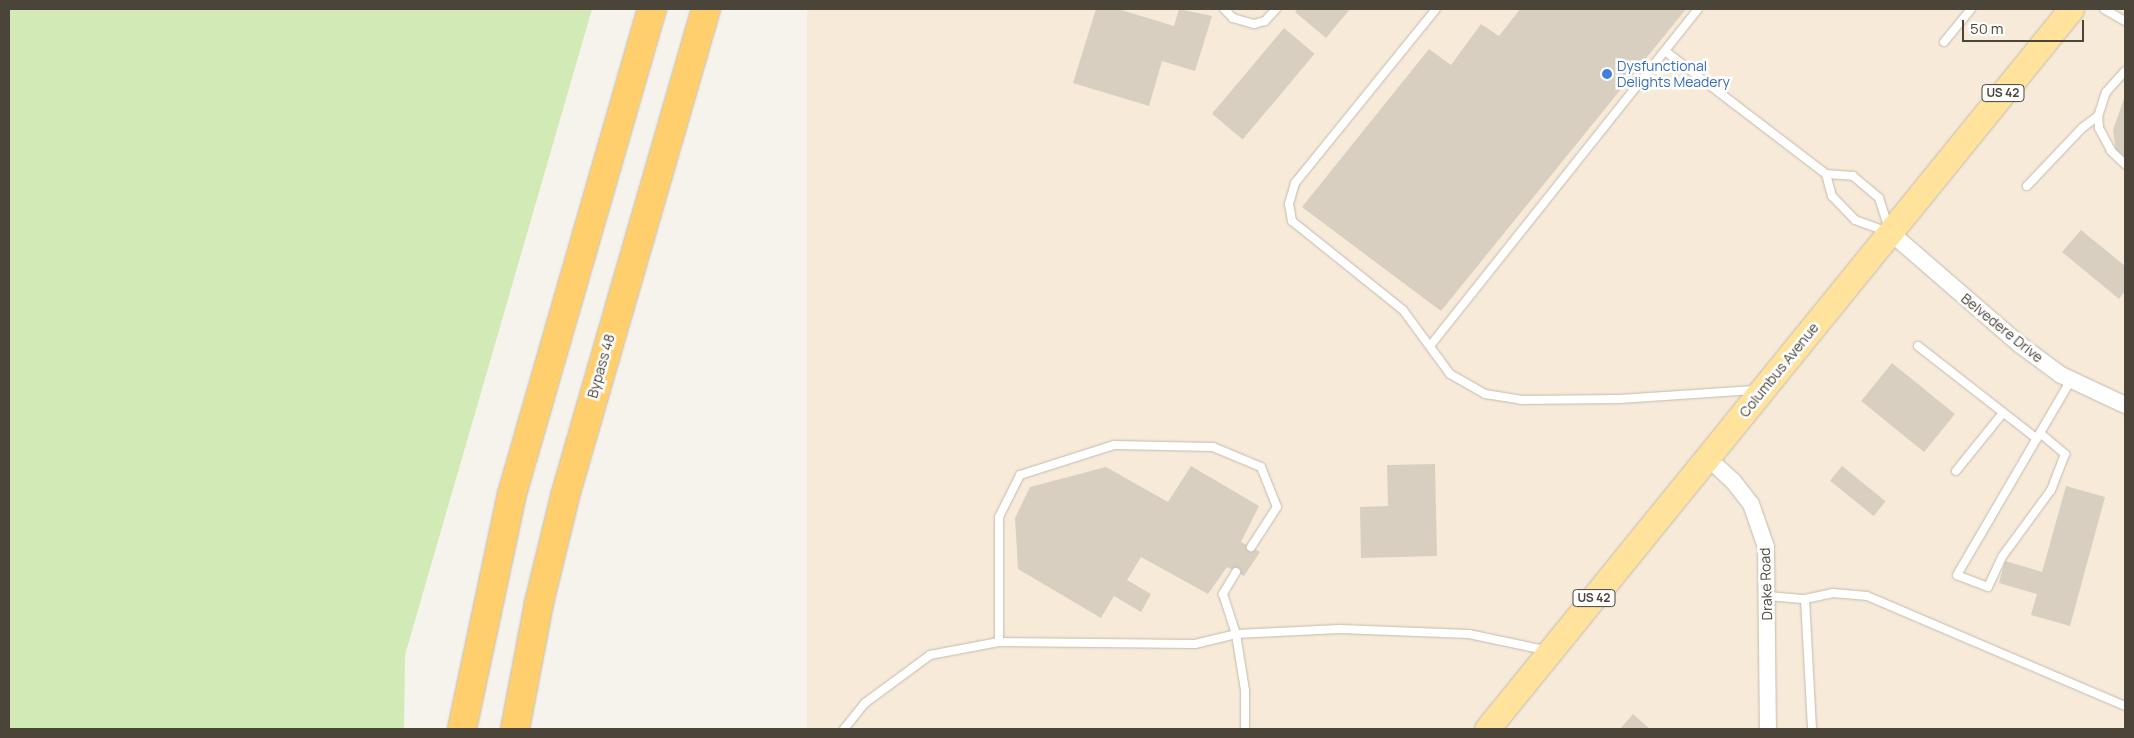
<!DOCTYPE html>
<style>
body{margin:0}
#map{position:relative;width:2134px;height:738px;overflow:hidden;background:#f6f3ec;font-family:Manrope,sans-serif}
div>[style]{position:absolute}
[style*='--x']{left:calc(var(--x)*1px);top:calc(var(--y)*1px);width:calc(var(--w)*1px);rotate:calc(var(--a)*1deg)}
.commercial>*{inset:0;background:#f7ead8;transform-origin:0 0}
.green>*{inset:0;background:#d2eab5}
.building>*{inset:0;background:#d8cfc1;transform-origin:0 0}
.roads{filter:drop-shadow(0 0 1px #c2bbae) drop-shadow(0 0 1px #c2bbae)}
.lane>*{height:8px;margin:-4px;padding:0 4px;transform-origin:4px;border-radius:4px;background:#fff}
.street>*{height:16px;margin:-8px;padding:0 8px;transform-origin:8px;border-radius:8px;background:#fff}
.primary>*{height:25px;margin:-12.5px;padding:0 12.5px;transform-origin:12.5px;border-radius:12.5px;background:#ffe39c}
.highway>*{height:28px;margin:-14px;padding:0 14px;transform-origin:14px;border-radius:14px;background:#ffcf6e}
.dots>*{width:14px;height:14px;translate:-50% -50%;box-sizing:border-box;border:2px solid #fff;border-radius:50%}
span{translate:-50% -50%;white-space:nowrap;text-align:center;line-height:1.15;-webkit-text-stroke:5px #fff;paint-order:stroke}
.shield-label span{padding:1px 4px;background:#fff;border:1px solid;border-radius:4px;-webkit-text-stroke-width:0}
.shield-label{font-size:12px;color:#4b4439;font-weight:700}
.shop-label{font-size:14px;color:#366cbe}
.left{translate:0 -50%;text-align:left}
.street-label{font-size:14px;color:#4b4439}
.frame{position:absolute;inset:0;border:10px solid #4b4439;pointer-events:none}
.scale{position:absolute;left:1962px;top:20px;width:122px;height:22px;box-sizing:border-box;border:2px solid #4b4439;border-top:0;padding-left:6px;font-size:15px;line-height:18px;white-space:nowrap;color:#4b4439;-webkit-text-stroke:4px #fff;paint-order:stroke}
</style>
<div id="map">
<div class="commercial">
<i style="left:807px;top:9px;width:1318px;height:748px"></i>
</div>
<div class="green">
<i style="clip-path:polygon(9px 9px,592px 9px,405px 655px,404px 729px,9px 729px)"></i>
</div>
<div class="building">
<i style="clip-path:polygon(1096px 9px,1118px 9px,1174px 26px,1179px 9px,1212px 16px,1195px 71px,1162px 61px,1149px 106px,1073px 83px)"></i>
<i style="clip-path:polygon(1298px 9px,1350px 9px,1326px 38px,1295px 12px)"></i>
<i style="clip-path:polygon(1520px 9px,1686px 9px,1441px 311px,1302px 207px,1429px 49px,1451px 65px,1481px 24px,1499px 36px)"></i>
<i style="left:1284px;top:28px;width:40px;height:112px;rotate:40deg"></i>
<i style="clip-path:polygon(2125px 96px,2125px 158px,2116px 152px,2113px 130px)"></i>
<i style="clip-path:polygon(2081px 230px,2125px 266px,2125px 291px,2119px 299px,2062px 252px)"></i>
<i style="left:1892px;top:363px;width:81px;height:49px;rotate:39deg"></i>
<i style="clip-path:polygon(1435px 464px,1437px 556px,1361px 558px,1360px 507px,1388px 506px,1387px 465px)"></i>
<i style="clip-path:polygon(1191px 466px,1259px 506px,1241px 542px,1260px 552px,1244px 576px,1227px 567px,1208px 594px,1141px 557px,1127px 580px,1151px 594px,1141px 612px,1114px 596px,1101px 618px,1018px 569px,1015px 518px,1030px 487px,1106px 467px,1168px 502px)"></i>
<i style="left:1842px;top:466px;width:56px;height:19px;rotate:39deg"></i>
<i style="clip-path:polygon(2066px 486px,2105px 497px,2070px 626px,2031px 615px,2037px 594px,1999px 583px,2005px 561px,2042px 572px)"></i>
<i style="clip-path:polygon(1633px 714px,1650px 729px,1620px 729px)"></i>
</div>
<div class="roads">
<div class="lane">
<i style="--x:1224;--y:9;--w:13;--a:45"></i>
<i style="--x:1233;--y:18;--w:22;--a:16"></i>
<i style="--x:1254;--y:24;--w:11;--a:-15"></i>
<i style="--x:1265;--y:21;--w:16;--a:-47"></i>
<i style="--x:1436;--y:9;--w:224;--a:129"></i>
<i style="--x:1295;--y:183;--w:22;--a:106"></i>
<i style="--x:1289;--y:204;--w:17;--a:80"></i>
<i style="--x:1292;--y:221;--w:142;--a:38.7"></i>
<i style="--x:1403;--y:310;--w:79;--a:53.7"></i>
<i style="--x:1450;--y:374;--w:40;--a:29.7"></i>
<i style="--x:1485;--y:394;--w:36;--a:9"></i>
<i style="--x:1521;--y:400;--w:99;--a:-0.6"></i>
<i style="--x:1620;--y:399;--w:134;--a:-3.8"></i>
<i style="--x:2104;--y:9;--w:24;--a:30"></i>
<i style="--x:1944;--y:42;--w:43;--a:-50.7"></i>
<i style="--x:1665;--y:51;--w:203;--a:37.4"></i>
<i style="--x:1826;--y:174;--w:27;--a:4"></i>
<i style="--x:1853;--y:176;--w:34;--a:40"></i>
<i style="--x:1879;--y:198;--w:29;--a:72"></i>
<i style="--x:2125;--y:71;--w:28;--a:132"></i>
<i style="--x:2106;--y:92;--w:25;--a:108"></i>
<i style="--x:2098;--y:116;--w:12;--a:85"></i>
<i style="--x:2099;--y:128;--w:26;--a:62"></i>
<i style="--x:2111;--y:151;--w:19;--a:43"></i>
<i style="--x:1826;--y:174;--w:23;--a:75"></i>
<i style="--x:1832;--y:196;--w:33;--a:46"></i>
<i style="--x:1855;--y:220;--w:33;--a:20"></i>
<i style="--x:2027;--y:186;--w:80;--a:-46.5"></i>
<i style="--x:2082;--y:128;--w:20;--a:-37"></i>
<i style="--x:1430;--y:346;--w:431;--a:-51.5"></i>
<i style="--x:1918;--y:346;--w:151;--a:38"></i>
<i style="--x:2040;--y:433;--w:33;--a:40"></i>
<i style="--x:2065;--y:454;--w:39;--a:111"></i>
<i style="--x:2051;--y:490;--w:83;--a:126.2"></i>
<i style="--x:2002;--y:557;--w:33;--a:115"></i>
<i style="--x:1988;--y:587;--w:33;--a:-159"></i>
<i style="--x:1957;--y:575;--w:226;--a:-59.7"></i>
<i style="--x:1956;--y:471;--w:73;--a:-51.1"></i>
<i style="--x:1236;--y:572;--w:26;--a:121"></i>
<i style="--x:1223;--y:594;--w:42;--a:72"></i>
<i style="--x:1236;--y:634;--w:57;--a:80.9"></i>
<i style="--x:1245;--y:690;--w:39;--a:90"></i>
<i style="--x:1768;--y:596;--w:37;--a:5"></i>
<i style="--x:1805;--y:599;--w:29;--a:-12"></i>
<i style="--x:1833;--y:593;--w:34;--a:5"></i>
<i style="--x:1867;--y:596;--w:280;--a:23.1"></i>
<i style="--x:1805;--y:599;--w:130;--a:86.9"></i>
<i style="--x:999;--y:642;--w:125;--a:-90"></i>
<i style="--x:999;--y:517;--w:47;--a:-63.4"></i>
<i style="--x:1020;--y:475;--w:99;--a:-17.7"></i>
<i style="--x:1114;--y:445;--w:99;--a:1.2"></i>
<i style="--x:1213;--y:447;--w:52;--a:22.6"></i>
<i style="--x:1261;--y:467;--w:43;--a:68.2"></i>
<i style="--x:1277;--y:507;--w:48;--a:123"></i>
<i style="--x:844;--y:729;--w:33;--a:-51"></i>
<i style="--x:865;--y:703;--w:81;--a:-36.4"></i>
<i style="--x:930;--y:655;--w:70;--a:-10.7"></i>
<i style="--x:999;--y:642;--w:196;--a:0.6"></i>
<i style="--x:1195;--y:644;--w:42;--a:-13.7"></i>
<i style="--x:1236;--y:634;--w:104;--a:-2.8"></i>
<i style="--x:1340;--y:629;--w:129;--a:2.2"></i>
<i style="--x:1469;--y:634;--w:77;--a:12"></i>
</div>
<div class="street">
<i style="--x:1891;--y:233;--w:169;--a:40.9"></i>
<i style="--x:2019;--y:344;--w:52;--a:36.4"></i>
<i style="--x:2061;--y:375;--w:71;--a:25.1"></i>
<i style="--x:1708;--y:458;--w:34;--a:43"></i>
<i style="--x:1733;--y:481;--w:29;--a:52"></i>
<i style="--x:1751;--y:504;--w:46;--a:70.8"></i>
<i style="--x:1766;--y:547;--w:182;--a:89.4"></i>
</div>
<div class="primary">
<i style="--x:1487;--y:729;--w:927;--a:-50.95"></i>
</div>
<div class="highway">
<i style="--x:462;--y:729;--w:240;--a:-78"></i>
<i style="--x:512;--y:494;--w:505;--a:-73.9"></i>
<i style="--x:515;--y:729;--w:128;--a:-79.2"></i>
<i style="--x:539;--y:603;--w:110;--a:-76.3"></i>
<i style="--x:565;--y:496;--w:507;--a:-73.85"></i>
</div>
</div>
<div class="dots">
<i style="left:1607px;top:74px;background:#3f7fe0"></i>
</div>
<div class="shield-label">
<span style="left:2003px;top:93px">US 42</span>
<span style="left:1594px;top:598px">US 42</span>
</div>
<div class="shop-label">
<span class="left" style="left:1617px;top:74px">Dysfunctional<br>Delights Meadery</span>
</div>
<div class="street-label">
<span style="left:2002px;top:328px;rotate:39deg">Belvedere Drive</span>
<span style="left:601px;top:366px;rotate:-74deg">Bypass 48</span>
<span style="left:1779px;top:370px;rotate:-51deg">Columbus Avenue</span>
<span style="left:1766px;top:584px;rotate:-92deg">Drake Road</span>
</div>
<div class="frame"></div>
<div class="scale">50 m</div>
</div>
